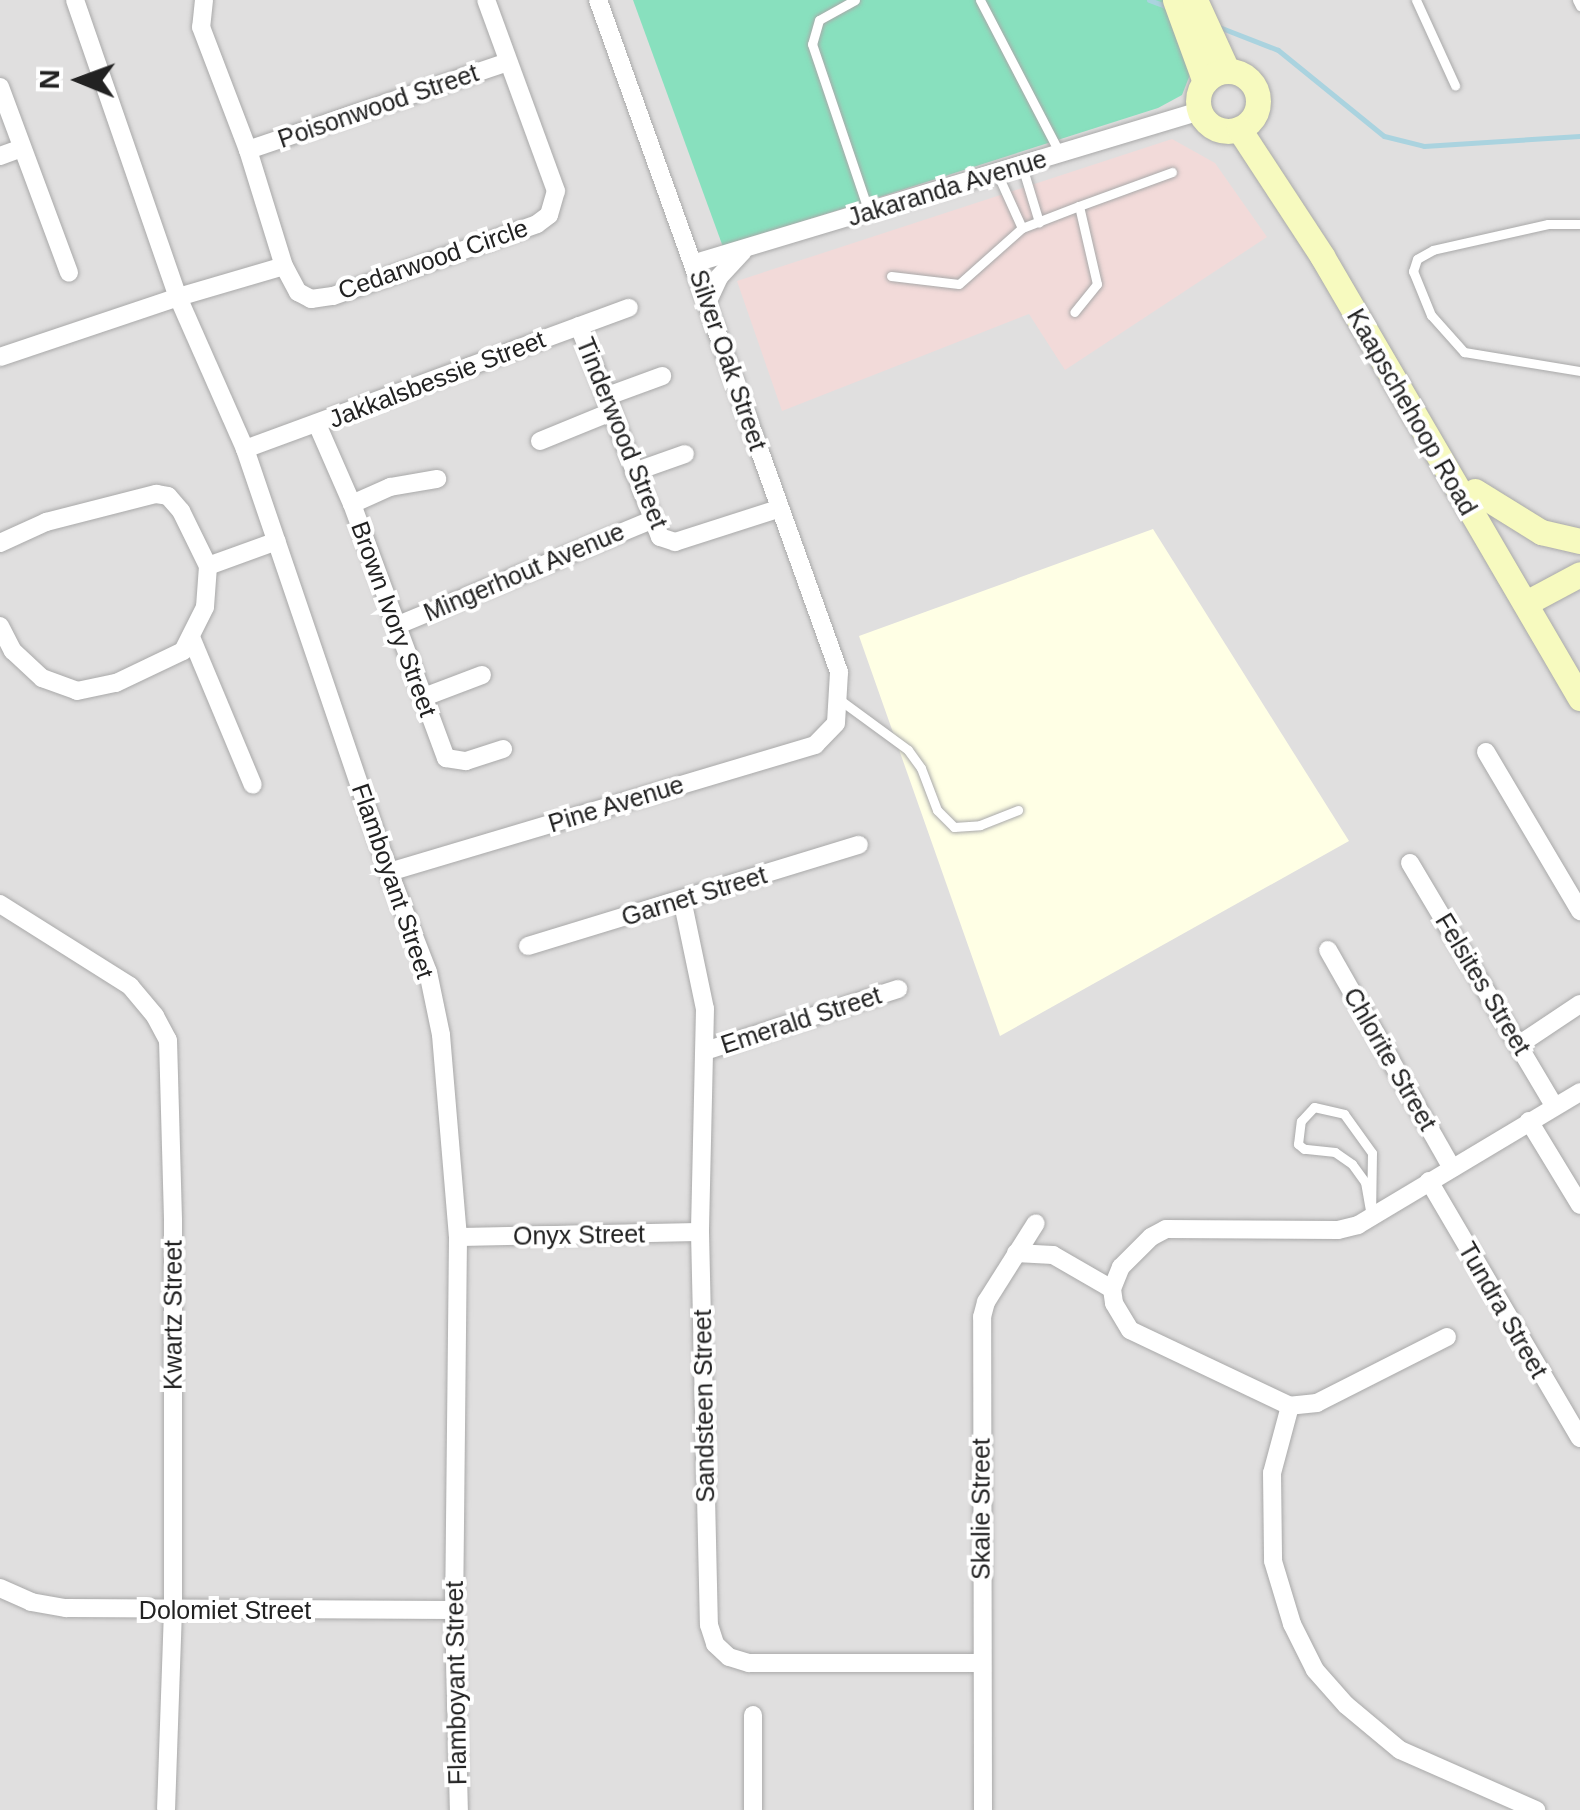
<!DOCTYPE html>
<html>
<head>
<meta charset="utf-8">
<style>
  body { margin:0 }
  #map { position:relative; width:1580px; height:1810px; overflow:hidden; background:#f2efe9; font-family:Arial,sans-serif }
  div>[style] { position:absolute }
  .residential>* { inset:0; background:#e0dfdf }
  .commercial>* { inset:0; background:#f2dad9 }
  .education>* { inset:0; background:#ffffe5 }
  .pitch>* { inset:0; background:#88e0be }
  .stream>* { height:5px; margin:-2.5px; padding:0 2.5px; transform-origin:2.5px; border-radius:2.5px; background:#aad3df }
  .roads { filter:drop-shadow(0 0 2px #a9a9a9) drop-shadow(0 0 2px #a9a9a9) }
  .lane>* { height:9px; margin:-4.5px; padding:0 4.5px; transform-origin:4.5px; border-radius:4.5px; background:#fff }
  .street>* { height:18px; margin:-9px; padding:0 9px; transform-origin:9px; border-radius:9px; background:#fff }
  .secondary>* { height:25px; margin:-12.5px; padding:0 12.5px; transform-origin:12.5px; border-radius:12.5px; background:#f7fabf }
  .secondary>.ring { margin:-12.5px; padding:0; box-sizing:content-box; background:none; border:25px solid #f7fabf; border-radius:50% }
  span { translate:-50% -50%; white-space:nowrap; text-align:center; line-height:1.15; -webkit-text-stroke:8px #fff; paint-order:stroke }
  .street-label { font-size:25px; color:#222 }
  .north { position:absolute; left:30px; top:30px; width:100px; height:100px; -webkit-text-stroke:8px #fff; paint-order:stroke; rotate:271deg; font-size:28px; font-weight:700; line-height:40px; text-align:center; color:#222 }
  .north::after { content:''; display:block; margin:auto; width:35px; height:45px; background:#222; clip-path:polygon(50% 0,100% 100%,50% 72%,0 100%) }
</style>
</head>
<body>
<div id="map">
  <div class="residential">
    <div style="clip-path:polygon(0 0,1580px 0,1580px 1810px,0 1810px)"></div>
  </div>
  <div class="commercial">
    <div style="clip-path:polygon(1172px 139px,1215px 163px,1267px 237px,1065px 370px,1029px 314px,782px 411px,737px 281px)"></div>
  </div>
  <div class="education">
    <div style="clip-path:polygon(1153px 529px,1349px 841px,1000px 1036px,859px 636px)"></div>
  </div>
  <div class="pitch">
    <div style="clip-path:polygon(633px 0,1174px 0,1193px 67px,1182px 95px,1158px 108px,723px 247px)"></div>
  </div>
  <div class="stream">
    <div style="left:1149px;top:0;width:20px;rotate:20deg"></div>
    <div style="left:1219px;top:27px;width:63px;rotate:21.3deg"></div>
    <div style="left:1278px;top:50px;width:136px;rotate:39.1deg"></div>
    <div style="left:1384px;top:136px;width:41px;rotate:14deg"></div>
    <div style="left:1424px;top:146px;width:156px;rotate:-3.7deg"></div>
  </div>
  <div class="roads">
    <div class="lane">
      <div style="left:855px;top:0;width:41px;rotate:150.9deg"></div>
      <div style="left:819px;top:20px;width:25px;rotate:106deg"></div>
      <div style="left:812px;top:44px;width:174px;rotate:71.3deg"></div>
      <div style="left:980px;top:0;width:174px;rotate:62.5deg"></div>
      <div style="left:1416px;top:0;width:94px;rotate:65.4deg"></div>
      <div style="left:1577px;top:0;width:7px;rotate:63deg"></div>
      <div style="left:1022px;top:166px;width:59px;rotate:73.1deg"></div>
      <div style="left:997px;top:173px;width:60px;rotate:65.6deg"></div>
      <div style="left:1079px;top:206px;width:99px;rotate:-20.1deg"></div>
      <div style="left:1580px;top:224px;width:32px;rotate:180deg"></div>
      <div style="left:1548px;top:224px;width:118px;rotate:167.3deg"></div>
      <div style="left:1433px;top:250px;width:18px;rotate:151deg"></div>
      <div style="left:1417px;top:259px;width:13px;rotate:108deg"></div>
      <div style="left:1413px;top:271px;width:48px;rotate:67.8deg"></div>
      <div style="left:1431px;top:315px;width:50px;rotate:48.3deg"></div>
      <div style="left:1464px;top:352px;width:118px;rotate:9.3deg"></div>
      <div style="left:891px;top:276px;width:68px;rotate:6.7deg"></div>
      <div style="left:959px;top:284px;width:84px;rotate:-41.6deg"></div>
      <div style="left:1022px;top:228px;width:61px;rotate:-21.1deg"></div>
      <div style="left:1079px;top:206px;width:80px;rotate:77deg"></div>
      <div style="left:1097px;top:284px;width:36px;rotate:129deg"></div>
      <div style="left:840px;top:700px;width:84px;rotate:36.3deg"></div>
      <div style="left:908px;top:750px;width:22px;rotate:54deg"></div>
      <div style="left:921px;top:768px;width:45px;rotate:69.1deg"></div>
      <div style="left:937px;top:810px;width:24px;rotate:45deg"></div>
      <div style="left:954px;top:827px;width:26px;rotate:-4deg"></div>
      <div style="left:980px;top:825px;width:41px;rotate:-21.5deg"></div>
      <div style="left:1371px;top:1216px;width:35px;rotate:-100deg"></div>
      <div style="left:1365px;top:1182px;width:22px;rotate:-126deg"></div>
      <div style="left:1352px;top:1164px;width:21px;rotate:-145deg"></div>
      <div style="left:1335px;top:1152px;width:31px;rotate:-174deg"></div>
      <div style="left:1304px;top:1149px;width:8px;rotate:-140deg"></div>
      <div style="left:1298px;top:1144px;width:23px;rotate:-83deg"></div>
      <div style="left:1301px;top:1121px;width:19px;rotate:-47deg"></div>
      <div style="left:1314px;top:1107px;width:31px;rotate:13deg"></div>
      <div style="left:1344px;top:1114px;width:48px;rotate:54.3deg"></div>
      <div style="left:1372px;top:1153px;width:64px;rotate:90.9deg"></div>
    </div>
    <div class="street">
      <div style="left:75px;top:0;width:314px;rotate:70.9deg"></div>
      <div style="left:178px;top:297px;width:166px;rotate:66.2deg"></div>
      <div style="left:245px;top:449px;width:447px;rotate:71.2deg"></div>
      <div style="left:389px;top:872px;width:107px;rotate:68.7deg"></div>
      <div style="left:428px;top:972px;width:64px;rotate:78.3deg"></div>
      <div style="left:441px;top:1035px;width:203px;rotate:85.2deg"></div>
      <div style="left:458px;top:1237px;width:373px;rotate:90.6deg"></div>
      <div style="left:454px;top:1610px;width:200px;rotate:88.6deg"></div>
      <div style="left:204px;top:0;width:27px;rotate:96deg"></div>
      <div style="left:201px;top:27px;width:132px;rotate:69.1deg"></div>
      <div style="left:248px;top:150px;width:121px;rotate:72.8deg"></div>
      <div style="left:284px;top:266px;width:30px;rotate:62deg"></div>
      <div style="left:298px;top:292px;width:15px;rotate:28deg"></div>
      <div style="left:311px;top:299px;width:22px;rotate:-8deg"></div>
      <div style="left:333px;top:296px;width:216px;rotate:-19.4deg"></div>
      <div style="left:537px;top:224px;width:15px;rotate:-37deg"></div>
      <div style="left:549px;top:215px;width:25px;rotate:-74deg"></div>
      <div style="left:556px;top:191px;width:203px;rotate:-110.1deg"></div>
      <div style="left:0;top:87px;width:198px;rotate:69.6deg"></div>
      <div style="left:248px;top:150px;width:274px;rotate:-18.7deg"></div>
      <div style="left:0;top:156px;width:23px;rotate:-20deg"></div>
      <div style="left:695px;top:263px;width:527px;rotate:-16.75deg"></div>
      <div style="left:708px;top:301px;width:26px;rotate:-65deg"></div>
      <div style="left:719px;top:277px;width:35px;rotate:-47deg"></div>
      <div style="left:579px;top:326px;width:226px;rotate:69deg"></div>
      <div style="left:660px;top:537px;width:16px;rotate:18deg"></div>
      <div style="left:675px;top:542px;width:108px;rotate:-17.8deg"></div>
      <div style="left:0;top:357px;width:188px;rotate:-18.6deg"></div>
      <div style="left:178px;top:297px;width:110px;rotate:-16.3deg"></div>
      <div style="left:605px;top:397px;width:61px;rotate:-20.2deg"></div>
      <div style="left:317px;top:424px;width:87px;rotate:66.4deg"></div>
      <div style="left:352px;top:504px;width:271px;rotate:69.7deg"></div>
      <div style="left:446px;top:758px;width:20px;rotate:9deg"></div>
      <div style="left:466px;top:761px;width:39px;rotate:-18deg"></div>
      <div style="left:540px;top:441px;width:77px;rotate:-22.2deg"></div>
      <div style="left:245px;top:449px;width:409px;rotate:-20.2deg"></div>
      <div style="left:634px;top:472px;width:54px;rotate:-19.4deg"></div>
      <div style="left:352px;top:504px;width:42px;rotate:-24.1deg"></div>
      <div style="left:390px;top:487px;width:48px;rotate:-9.7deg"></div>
      <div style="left:0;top:543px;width:51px;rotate:-24.5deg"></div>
      <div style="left:46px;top:522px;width:114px;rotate:-14.3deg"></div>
      <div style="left:156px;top:494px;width:12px;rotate:9deg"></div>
      <div style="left:168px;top:496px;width:20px;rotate:49deg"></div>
      <div style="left:181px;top:511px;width:61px;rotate:63.9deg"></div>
      <div style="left:208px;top:566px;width:73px;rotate:-19.9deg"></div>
      <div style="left:398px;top:625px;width:274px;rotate:-22.5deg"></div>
      <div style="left:0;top:626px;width:28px;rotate:63deg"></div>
      <div style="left:13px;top:651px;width:40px;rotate:43deg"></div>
      <div style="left:42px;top:678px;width:37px;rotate:20deg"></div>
      <div style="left:77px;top:691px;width:40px;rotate:-12deg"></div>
      <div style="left:116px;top:683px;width:74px;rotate:-25.5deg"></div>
      <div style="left:183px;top:651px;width:49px;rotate:-63.4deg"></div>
      <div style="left:205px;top:607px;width:41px;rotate:-85.8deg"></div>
      <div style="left:191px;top:637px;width:160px;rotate:67.3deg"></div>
      <div style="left:424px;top:697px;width:62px;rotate:-20.8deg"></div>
      <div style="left:1486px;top:752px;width:185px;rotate:59.4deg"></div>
      <div style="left:1410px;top:863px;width:282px;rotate:59.3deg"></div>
      <div style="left:389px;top:872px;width:445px;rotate:-16.6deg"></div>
      <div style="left:815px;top:745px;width:30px;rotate:-46deg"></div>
      <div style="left:836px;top:723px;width:51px;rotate:-86.6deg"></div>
      <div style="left:839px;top:672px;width:714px;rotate:-109.73deg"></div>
      <div style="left:682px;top:899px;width:112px;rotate:78.2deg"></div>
      <div style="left:705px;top:1009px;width:223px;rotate:91.3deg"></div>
      <div style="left:700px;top:1232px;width:393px;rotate:88.7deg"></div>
      <div style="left:709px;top:1625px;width:20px;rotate:72deg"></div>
      <div style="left:715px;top:1644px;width:19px;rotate:43deg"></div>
      <div style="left:729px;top:1657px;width:21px;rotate:17deg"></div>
      <div style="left:749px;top:1663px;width:231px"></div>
      <div style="left:0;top:904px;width:154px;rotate:32.2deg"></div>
      <div style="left:130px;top:986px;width:39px;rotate:50deg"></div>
      <div style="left:155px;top:1016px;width:27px;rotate:62deg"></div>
      <div style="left:168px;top:1040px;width:181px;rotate:88.4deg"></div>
      <div style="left:173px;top:1221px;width:389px;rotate:90deg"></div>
      <div style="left:173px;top:1610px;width:199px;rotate:92deg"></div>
      <div style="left:528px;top:946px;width:346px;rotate:-17deg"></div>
      <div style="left:1328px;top:950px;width:251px;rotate:60.4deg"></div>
      <div style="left:1520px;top:1044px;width:72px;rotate:-33.7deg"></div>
      <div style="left:705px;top:1051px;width:203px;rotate:-17.8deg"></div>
      <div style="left:1529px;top:1121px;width:98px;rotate:58.7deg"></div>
      <div style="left:1429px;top:1181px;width:298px;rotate:59.6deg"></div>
      <div style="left:458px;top:1237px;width:242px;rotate:-1.2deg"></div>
      <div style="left:1016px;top:1253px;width:37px;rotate:3deg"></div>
      <div style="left:1053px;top:1255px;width:68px;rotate:30deg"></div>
      <div style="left:1447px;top:1337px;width:146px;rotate:153.1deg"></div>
      <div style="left:1317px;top:1403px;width:27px;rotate:174deg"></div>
      <div style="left:1290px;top:1406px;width:177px;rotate:-154.6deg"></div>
      <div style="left:1130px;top:1330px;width:31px;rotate:-121deg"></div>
      <div style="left:1114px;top:1303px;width:14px;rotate:-98deg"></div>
      <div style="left:1112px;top:1289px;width:24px;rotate:-68deg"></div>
      <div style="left:1121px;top:1267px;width:42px;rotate:-45deg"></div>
      <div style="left:1151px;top:1237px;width:17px;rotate:-28deg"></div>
      <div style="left:1166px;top:1229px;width:172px;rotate:0.3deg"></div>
      <div style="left:1338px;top:1230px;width:21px;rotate:-14deg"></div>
      <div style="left:1358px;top:1225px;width:259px;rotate:-30.9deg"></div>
      <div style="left:1290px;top:1406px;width:69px;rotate:105deg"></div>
      <div style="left:1272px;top:1473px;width:88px;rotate:89.3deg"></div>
      <div style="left:1273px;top:1561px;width:66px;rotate:73.2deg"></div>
      <div style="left:1292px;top:1624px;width:51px;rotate:63.4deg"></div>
      <div style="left:1315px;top:1670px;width:47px;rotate:48.5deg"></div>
      <div style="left:1346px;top:1705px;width:70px;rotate:39.8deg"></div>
      <div style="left:1400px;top:1750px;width:149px;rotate:23.8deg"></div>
      <div style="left:0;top:1588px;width:34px;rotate:24deg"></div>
      <div style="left:31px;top:1602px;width:36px;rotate:10deg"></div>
      <div style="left:66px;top:1608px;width:388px;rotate:0.3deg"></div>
      <div style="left:753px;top:1715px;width:95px;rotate:90deg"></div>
      <div style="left:983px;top:1810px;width:493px;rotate:-90.1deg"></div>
      <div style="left:982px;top:1317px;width:16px;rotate:-75deg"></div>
      <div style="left:986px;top:1302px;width:93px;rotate:-57.7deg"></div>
    </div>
    <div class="secondary">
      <div style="left:1175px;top:0;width:87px;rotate:69.9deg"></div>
      <div style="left:1195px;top:0;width:77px;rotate:65.4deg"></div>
      <div class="ring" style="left:1198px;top:71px;width:35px;height:35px"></div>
      <div style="left:1239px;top:129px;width:152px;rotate:56.8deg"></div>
      <div style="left:1322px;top:256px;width:512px;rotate:59.73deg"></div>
      <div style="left:1475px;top:491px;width:78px;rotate:31.8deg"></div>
      <div style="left:1541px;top:532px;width:40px;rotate:13deg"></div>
      <div style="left:1526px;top:603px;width:61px;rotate:-28.2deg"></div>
    </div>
  </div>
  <div class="street-label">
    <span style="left:378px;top:106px;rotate:-19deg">Poisonwood Street</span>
    <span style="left:947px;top:188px;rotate:-17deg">Jakaranda Avenue</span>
    <span style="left:433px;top:259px;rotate:-19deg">Cedarwood Circle</span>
    <span style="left:728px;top:360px;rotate:71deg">Silver Oak Street</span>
    <span style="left:437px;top:379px;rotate:-21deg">Jakkalsbessie Street</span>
    <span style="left:1412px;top:412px;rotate:60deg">Kaapschehoop Road</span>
    <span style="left:622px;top:433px;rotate:68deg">Tinderwood Street</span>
    <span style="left:524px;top:572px;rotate:-23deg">Mingerhout Avenue</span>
    <span style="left:394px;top:619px;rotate:70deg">Brown Ivory Street</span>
    <span style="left:616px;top:804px;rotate:-17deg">Pine Avenue</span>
    <span style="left:393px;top:881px;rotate:71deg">Flamboyant Street</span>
    <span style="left:694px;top:896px;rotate:-17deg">Garnet Street</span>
    <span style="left:1483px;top:984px;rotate:59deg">Felsites Street</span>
    <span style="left:801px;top:1020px;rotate:-18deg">Emerald Street</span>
    <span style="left:1390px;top:1059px;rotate:60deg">Chlorite Street</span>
    <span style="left:579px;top:1235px;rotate:-1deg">Onyx Street</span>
    <span style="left:1503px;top:1310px;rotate:60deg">Tundra Street</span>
    <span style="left:173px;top:1315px;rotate:-90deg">Kwartz Street</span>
    <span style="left:704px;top:1406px;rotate:-91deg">Sandsteen Street</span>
    <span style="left:981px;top:1509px;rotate:-90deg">Skalie Street</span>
    <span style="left:225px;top:1610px">Dolomiet Street</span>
    <span style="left:456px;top:1683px;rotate:-91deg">Flamboyant Street</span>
  </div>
  <div class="north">N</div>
</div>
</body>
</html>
